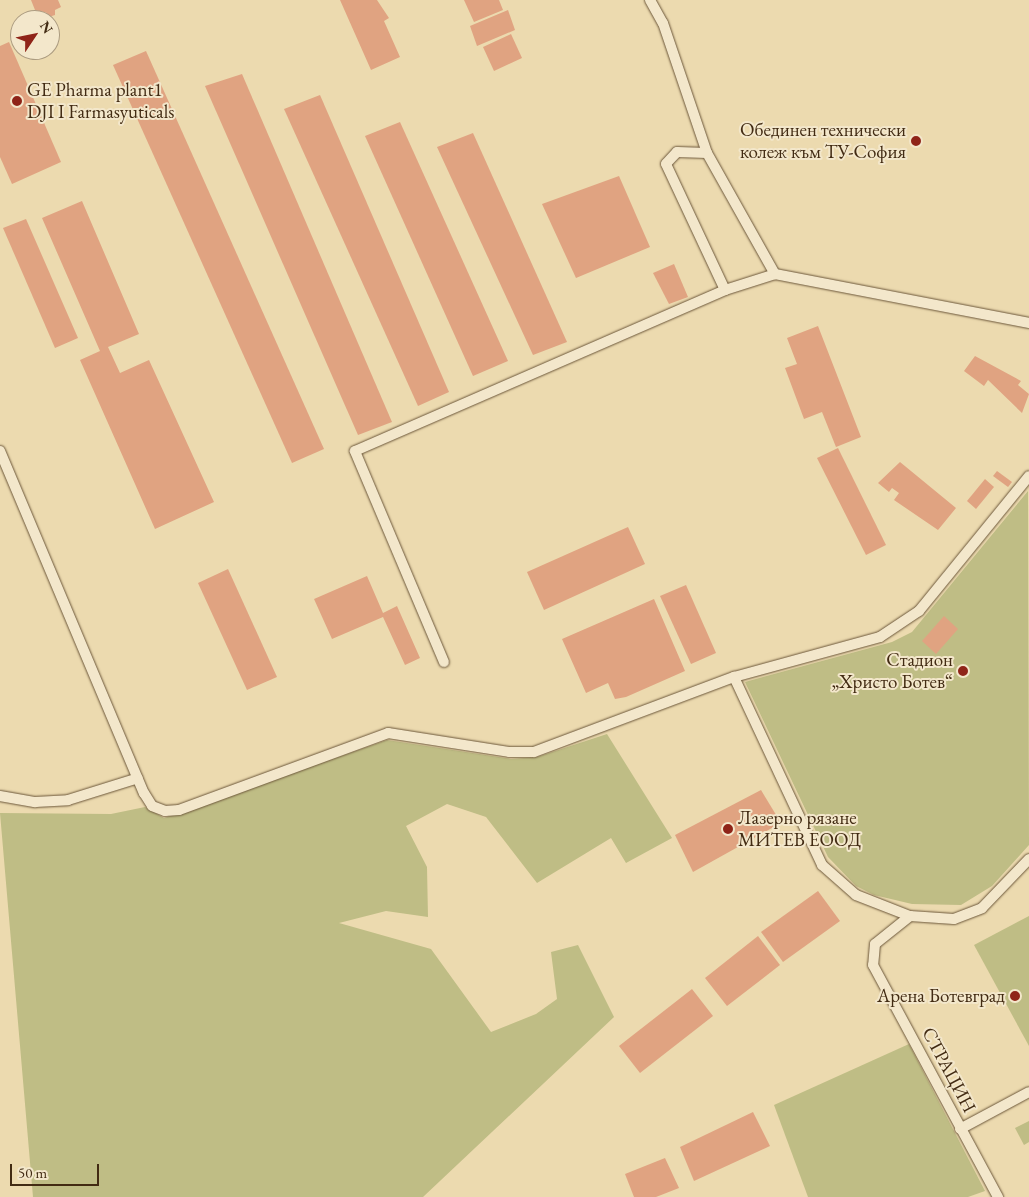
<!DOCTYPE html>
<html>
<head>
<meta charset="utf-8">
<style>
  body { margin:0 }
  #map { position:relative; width:1029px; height:1197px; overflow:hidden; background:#ecdaaf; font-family:"EB Garamond",serif }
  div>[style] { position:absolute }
  .green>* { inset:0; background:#bfbd85 }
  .building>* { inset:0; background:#e0a381 }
  .roads { filter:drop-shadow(0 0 1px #6c573a) drop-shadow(0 0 1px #6c573a) }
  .minor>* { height:10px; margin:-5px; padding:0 5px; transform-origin:5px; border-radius:5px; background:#f3e7cb }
  .dots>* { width:14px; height:14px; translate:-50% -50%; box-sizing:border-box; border:2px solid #f3e7cb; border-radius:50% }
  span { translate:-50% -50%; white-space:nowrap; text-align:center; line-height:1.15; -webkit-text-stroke:4px #f3e7cb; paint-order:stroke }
  .poi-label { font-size:19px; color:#422b13 }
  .left { translate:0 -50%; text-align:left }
  .right { translate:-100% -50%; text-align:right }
  .street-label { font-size:19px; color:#422b13 }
  .north { position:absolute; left:10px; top:10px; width:50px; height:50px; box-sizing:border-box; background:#f3e7cb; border:1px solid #ac9c81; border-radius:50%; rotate:56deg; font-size:14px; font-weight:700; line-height:20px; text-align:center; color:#422b13 }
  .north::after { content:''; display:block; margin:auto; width:18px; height:22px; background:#8f2418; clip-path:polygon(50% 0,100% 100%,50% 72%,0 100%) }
  .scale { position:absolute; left:10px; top:1164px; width:89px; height:22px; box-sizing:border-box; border:2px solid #422b13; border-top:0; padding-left:6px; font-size:15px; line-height:18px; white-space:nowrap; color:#422b13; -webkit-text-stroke:4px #f3e7cb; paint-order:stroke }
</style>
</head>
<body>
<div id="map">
  <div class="green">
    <div style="clip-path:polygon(1028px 491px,1029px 845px,992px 886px,961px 905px,912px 904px,874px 895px,856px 886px,828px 857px,745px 682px,892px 642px,912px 632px)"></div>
    <div style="clip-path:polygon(607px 734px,672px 838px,626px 863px,611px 838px,537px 883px,486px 817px,447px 804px,406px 826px,427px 867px,428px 917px,386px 911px,339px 923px,431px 949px,491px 1032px,536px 1014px,557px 999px,551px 952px,578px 945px,614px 1017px,423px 1197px,33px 1197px,0 813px,111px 814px,145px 807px,164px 818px,387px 740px,511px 759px,537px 757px)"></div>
    <div style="clip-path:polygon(1029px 916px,1029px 1046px,974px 945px)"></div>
    <div style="clip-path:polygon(909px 1044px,985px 1191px,968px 1197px,808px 1197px,774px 1105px)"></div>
    <div style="clip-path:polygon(1029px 1121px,1029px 1142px,1024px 1145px,1015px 1128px)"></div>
  </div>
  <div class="building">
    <div style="clip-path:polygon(31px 0,58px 0,61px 7px,55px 10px,55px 15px,39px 20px)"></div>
    <div style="clip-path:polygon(340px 0,377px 0,389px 18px,384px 21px,400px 57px,371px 70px)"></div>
    <div style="clip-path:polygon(464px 0,499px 0,503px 10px,474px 22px)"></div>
    <div style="clip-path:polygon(508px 10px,515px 30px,477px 46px,470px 26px)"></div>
    <div style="clip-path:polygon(511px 34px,522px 58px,494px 71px,483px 47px)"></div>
    <div style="clip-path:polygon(9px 42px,61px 162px,12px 184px,0 157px,0 46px)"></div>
    <div style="clip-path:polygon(146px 51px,324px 449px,292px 463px,113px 65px)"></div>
    <div style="clip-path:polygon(242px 74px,392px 422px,358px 435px,205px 86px)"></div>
    <div style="clip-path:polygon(320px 95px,449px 392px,418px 406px,284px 109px)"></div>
    <div style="clip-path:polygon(400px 122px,508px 361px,473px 376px,365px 136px)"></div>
    <div style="clip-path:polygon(473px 133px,567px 342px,533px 355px,437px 147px)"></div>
    <div style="clip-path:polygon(619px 176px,650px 247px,576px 278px,542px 204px)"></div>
    <div style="clip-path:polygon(82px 201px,139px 334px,108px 347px,120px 373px,149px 360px,214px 502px,155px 529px,80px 360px,100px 351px,42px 218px)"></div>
    <div style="clip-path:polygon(26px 219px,78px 338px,55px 348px,3px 228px)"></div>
    <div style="clip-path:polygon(674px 264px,688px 297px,669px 304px,653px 273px)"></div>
    <div style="clip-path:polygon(818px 326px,861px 437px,836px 447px,822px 412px,804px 419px,785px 368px,797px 364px,787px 338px)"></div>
    <div style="clip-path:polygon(975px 356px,1021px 381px,1018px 385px,1029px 394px,1022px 413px,988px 380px,984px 386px,964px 371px)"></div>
    <div style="clip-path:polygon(838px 448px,886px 545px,866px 555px,817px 458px)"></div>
    <div style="clip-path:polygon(900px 462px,956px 508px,938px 530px,894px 500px,899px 493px,892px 488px,889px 492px,878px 483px)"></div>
    <div style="clip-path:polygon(997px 471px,1012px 482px,1008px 487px,993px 476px)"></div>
    <div style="clip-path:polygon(985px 479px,994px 487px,976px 509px,967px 501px)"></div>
    <div style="clip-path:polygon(628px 527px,645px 564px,544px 610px,527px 572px)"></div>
    <div style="clip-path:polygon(228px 569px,277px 677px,247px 690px,198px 583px)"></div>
    <div style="clip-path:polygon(367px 576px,383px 613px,397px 606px,420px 658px,405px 665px,383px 617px,332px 639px,314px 599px)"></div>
    <div style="clip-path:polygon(686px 585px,716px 653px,691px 664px,660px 596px)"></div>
    <div style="clip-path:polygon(654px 599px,685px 671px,626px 697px,615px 699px,608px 683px,586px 693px,562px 639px)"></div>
    <div style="clip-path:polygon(944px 616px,958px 629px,936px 654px,922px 641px)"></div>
    <div style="clip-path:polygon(761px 790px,781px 823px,693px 872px,675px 835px)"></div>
    <div style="clip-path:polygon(818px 891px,840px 921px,783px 962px,761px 932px)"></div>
    <div style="clip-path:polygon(758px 936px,780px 965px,727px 1006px,705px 978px)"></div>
    <div style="clip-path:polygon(692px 989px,713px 1016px,640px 1073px,619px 1046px)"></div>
    <div style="clip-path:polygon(753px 1112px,770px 1146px,694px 1181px,680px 1147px)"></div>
    <div style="clip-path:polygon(665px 1158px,679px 1188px,656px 1197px,634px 1197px,625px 1174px)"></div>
  </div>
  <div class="roads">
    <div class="minor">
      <div style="left:650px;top:0;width:26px;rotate:61deg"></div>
      <div style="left:663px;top:23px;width:137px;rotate:71.3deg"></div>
      <div style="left:707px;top:153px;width:139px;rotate:60.7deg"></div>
      <div style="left:707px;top:153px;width:30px;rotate:-178deg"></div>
      <div style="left:677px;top:152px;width:16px;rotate:133deg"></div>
      <div style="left:666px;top:164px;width:139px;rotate:64.9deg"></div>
      <div style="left:0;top:451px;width:371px;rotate:67.2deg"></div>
      <div style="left:144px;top:793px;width:15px;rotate:58deg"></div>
      <div style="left:152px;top:806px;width:14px;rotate:21deg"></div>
      <div style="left:165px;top:811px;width:14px;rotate:-4deg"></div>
      <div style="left:179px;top:810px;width:223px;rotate:-20.2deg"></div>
      <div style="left:388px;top:733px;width:122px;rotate:8.9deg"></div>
      <div style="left:509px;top:752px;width:25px"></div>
      <div style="left:534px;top:752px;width:214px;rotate:-20.6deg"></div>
      <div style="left:734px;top:677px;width:151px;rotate:-15.3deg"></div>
      <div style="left:880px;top:637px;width:47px;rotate:-33.7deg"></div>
      <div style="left:919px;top:611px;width:174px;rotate:-50.8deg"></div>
      <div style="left:444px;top:662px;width:229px;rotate:-112.9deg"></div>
      <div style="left:355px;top:451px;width:404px;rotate:-23.5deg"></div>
      <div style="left:725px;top:290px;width:52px;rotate:-17.7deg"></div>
      <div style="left:775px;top:274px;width:259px;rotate:10.9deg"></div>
      <div style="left:734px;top:677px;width:208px;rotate:64.9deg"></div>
      <div style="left:822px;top:865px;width:45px;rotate:41.4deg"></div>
      <div style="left:856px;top:895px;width:58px;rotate:21.3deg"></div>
      <div style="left:910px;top:916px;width:44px;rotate:3.9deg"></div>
      <div style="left:954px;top:919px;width:30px;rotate:-21deg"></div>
      <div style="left:982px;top:908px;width:68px;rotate:-46.2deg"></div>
      <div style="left:0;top:796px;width:36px;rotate:10deg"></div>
      <div style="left:35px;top:802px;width:33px;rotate:-3deg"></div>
      <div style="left:68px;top:800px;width:73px;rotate:-17.4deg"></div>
      <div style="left:910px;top:916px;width:45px;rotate:141.3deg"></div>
      <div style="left:875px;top:944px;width:21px;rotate:95deg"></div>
      <div style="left:873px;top:965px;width:264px;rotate:61.7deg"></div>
      <div style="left:960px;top:1129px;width:78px;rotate:-28.2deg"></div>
    </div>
  </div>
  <div class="dots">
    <div style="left:17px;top:101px;background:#8f2418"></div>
    <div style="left:916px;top:141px;background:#8f2418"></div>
    <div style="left:963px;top:671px;background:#8f2418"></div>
    <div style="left:728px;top:829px;background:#8f2418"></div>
    <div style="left:1015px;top:996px;background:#8f2418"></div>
  </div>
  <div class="poi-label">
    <span class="left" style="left:27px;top:101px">GE Pharma plant1<br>DJI I Farmasyuticals</span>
    <span class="right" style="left:906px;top:141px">Обединен технически<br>колеж към ТУ-София</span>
    <span class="right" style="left:953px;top:671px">Стадион<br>„Христо Ботев“</span>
    <span class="left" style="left:738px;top:829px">Лазерно рязане<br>МИТЕВ ЕООД</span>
    <span class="right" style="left:1005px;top:996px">Арена Ботевград</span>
  </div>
  <div class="street-label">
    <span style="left:949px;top:1070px;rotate:62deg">СТРАЦИН</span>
  </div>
  <div class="north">N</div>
  <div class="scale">50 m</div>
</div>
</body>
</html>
